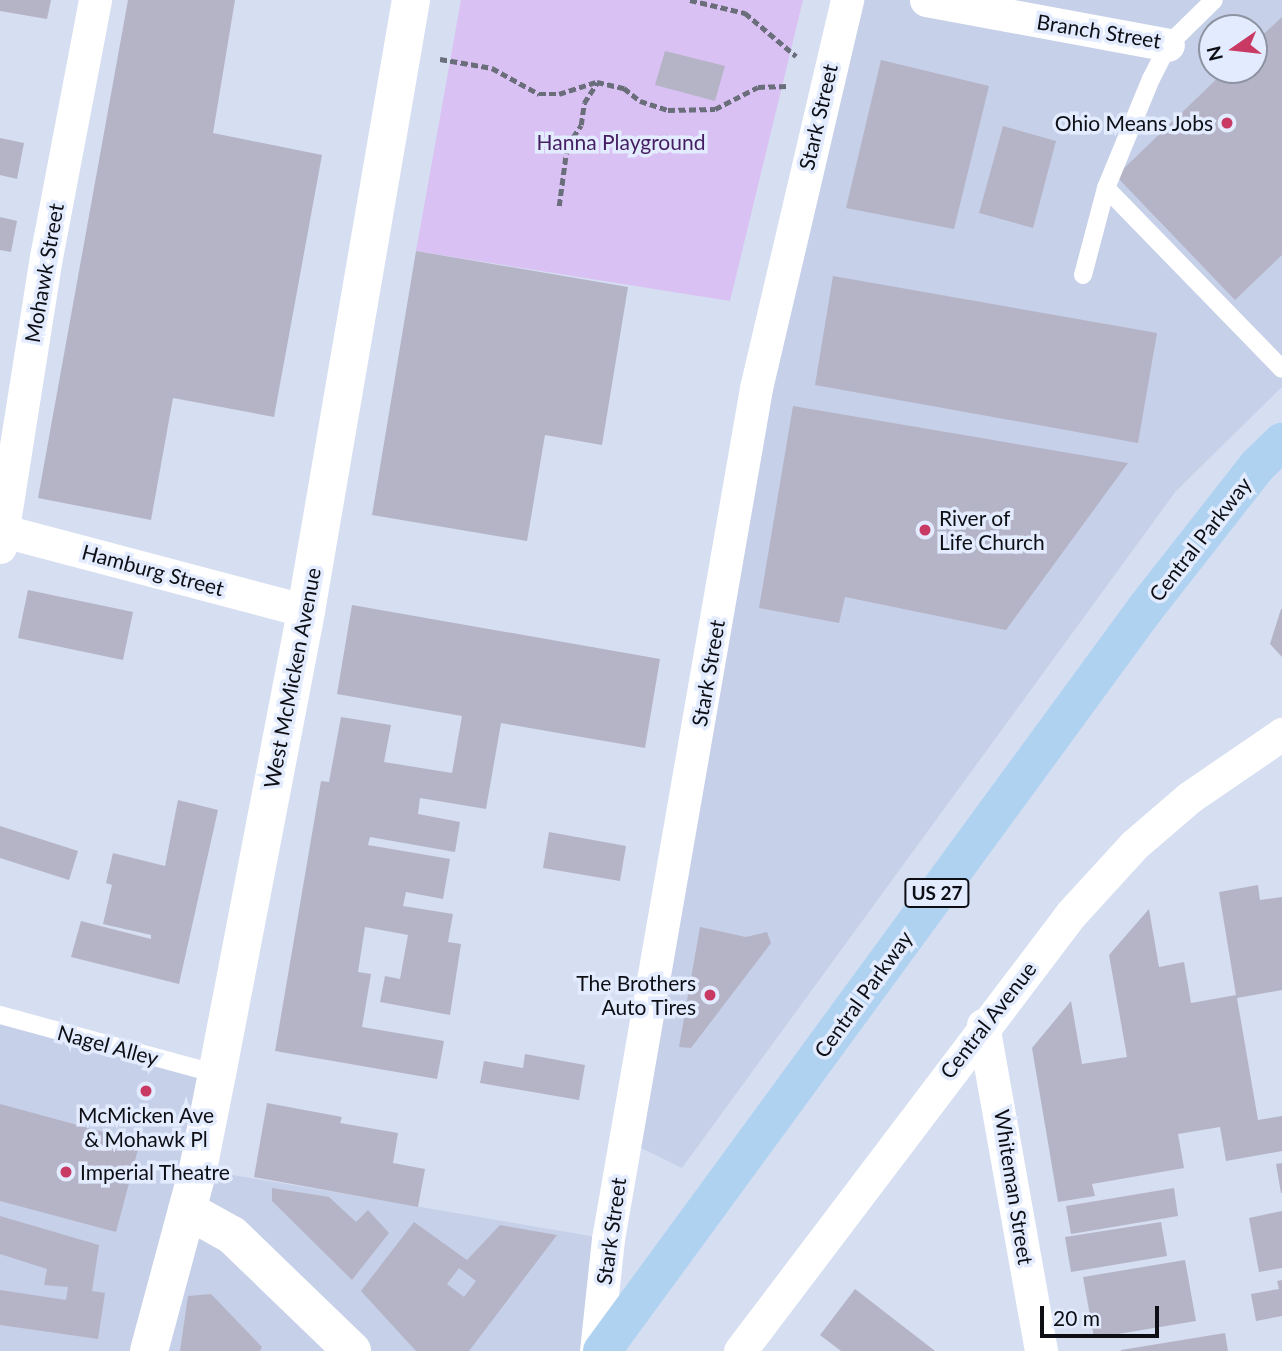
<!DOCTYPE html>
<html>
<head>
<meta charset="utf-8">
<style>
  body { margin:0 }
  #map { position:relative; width:1282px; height:1351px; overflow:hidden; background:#d6def1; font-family:Lato,sans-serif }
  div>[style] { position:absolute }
  .built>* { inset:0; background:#c6d0e9 }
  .green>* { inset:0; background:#dac1f4 }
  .building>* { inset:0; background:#b5b4c7 }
  .path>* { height:4.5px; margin-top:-2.25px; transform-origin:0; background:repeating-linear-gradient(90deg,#696e7a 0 7px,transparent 0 10.5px) }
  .service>* { height:18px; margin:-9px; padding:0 9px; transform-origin:9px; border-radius:9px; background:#fff }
  .minor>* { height:33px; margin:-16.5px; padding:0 16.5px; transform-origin:16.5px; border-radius:16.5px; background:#fff }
  .tertiary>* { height:38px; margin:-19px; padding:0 19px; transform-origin:19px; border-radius:19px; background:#fff }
  .primary>* { height:38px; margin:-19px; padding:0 19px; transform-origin:19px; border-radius:19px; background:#b0d2f1 }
  .dots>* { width:19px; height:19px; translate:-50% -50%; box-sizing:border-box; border:4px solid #e3ebfe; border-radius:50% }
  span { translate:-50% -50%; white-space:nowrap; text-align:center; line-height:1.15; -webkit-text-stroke:7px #e3ebfe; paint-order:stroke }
  .shield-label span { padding:2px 5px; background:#e3ebfe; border:2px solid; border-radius:5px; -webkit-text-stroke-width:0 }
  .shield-label { font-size:19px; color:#0d0f15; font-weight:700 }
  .street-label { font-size:21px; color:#0d0f15 }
  .poi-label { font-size:21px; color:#0d0f15 }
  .right { translate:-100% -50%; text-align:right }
  .left { translate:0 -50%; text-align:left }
  .park-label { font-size:21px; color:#451d62 }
  .north { position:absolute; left:1198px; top:14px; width:70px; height:70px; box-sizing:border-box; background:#e3ebfe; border:2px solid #8d93a1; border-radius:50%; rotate:256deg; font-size:19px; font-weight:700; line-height:28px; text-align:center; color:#0d0f15 }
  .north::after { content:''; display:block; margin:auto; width:24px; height:32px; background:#c83963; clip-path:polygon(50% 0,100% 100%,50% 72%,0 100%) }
  .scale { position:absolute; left:1040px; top:1306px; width:119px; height:32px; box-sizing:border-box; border:4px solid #0d0f15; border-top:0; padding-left:9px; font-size:21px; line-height:24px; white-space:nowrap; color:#0d0f15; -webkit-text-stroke:5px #e3ebfe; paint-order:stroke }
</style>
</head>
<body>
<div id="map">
  <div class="built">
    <div style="clip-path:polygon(evenodd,865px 0,1282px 0,1282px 387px,1176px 491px,682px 1168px,635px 1145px,772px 366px,865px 0,1212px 28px,1254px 28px,1254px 70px,1212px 70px,1212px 28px)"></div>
    <div style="clip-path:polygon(0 1015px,217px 1074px,198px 1169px,608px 1239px,596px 1351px,0 1351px)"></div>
  </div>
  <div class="green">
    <div style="clip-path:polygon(461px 0,803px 0,730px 301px,416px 251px)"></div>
  </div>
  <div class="building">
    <div style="clip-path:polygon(0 0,51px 0,47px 19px,0 11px)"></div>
    <div style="clip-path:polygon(128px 0,235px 0,213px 133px,322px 155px,274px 417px,173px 398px,151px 520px,38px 498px)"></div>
    <div style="clip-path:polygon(1282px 17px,1282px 255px,1235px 300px,1116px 176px,1226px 70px,1254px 70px,1254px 43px)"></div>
    <div style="clip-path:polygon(665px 51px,725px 66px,715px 101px,655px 85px)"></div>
    <div style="clip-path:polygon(881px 60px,989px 86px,954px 229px,846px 208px)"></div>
    <div style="clip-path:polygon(1003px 126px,1056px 141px,1033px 228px,979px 213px)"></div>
    <div style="clip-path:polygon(0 138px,24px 143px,17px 179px,0 175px)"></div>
    <div style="clip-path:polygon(0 217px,17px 221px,11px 252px,0 250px)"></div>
    <div style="clip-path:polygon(416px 251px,628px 287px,602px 445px,545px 435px,527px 541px,372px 515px)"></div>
    <div style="clip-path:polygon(833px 276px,1157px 333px,1138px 443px,815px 385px)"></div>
    <div style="clip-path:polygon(793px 406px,1128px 463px,1006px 630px,845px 597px,839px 623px,759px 608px)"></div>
    <div style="clip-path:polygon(28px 590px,133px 612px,123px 660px,18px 638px)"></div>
    <div style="clip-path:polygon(352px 605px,660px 659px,645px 748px,501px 723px,486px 809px,420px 798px,418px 814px,460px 822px,455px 852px,370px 837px,368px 845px,450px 859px,443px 899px,406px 892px,403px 906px,453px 914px,448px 942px,461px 944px,450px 1015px,380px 1002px,385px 976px,400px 979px,408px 935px,365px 927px,358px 972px,371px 974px,362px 1027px,444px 1041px,437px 1079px,275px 1051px,321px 781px,329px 782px,341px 717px,391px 725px,384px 762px,452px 773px,462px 716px,337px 694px)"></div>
    <div style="clip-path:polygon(1281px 609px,1282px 609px,1282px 657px,1270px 644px)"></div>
    <div style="clip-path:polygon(178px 800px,218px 810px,179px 984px,71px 957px,81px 921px,151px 939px,151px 935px,103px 924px,112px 885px,106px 883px,113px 853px,165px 866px)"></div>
    <div style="clip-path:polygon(0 826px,78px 851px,69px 880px,0 858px)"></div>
    <div style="clip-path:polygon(549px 832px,626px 846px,620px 881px,543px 868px)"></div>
    <div style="clip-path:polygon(1258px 885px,1260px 900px,1282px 897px,1282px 990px,1237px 998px,1258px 1120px,1282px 1116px,1282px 1151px,1226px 1161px,1220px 1127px,1178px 1134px,1184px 1168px,1092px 1184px,1095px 1196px,1058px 1202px,1032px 1048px,1071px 1001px,1082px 1064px,1127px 1057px,1109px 955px,1149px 909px,1159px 967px,1184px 962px,1191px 1003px,1236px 995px,1219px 892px)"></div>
    <div style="clip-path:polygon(700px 927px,746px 937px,767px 932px,771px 943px,691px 1048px,679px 1047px)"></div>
    <div style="clip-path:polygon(525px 1054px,585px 1065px,579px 1100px,480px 1083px,484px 1061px,523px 1068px)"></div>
    <div style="clip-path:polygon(267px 1103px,342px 1117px,340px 1123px,398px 1133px,393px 1163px,425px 1169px,418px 1207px,254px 1177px)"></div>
    <div style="clip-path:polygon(0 1104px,140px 1142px,116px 1232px,0 1201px)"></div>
    <div style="clip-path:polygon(1282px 1163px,1282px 1193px,1281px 1193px,1276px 1164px)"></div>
    <div style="clip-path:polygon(272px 1188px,329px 1197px,356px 1222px,368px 1210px,389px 1233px,352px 1280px,272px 1201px)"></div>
    <div style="clip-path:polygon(1174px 1188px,1178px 1216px,1071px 1234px,1066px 1206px)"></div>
    <div style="clip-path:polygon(1282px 1211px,1282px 1268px,1259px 1272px,1249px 1218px)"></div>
    <div style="clip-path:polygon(0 1216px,99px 1245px,92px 1291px,105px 1293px,98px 1339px,0 1325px,0 1290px,66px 1300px,68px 1287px,44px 1285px,47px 1269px,0 1254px)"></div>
    <div style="clip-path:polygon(evenodd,414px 1222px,467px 1260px,500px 1225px,557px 1235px,469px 1351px,416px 1351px,361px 1291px,414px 1222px,459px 1268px,476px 1281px,464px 1297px,447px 1284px,459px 1268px)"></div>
    <div style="clip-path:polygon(1161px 1222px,1167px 1256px,1071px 1272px,1065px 1237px)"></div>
    <div style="clip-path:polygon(1185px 1260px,1196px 1321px,1094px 1338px,1083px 1277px)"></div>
    <div style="clip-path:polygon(1282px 1280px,1282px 1316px,1256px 1321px,1251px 1294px,1279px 1289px,1277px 1281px)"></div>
    <div style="clip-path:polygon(855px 1289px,935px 1351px,841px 1351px,820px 1335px)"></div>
    <div style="clip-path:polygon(211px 1294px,262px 1347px,260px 1351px,180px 1351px,188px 1296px)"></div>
    <div style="clip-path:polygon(1225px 1333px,1228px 1351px,1121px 1351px,1121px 1350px)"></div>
  </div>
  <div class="path">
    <div style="left:690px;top:0;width:57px;rotate:13.3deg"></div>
    <div style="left:745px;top:13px;width:67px;rotate:40.1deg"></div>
    <div style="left:440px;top:59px;width:53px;rotate:9.8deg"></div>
    <div style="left:492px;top:68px;width:54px;rotate:29deg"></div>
    <div style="left:539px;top:94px;width:20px"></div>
    <div style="left:559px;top:94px;width:40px;rotate:-18deg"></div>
    <div style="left:597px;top:82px;width:28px;rotate:13deg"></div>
    <div style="left:624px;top:88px;width:21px;rotate:39deg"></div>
    <div style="left:640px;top:101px;width:29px;rotate:18deg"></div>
    <div style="left:668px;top:110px;width:47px;rotate:-1.2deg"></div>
    <div style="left:715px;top:109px;width:48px;rotate:-27.1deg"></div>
    <div style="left:758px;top:87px;width:31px;rotate:-2deg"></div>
    <div style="left:559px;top:206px;width:61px;rotate:-82.4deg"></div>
    <div style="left:567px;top:146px;width:25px;rotate:-56deg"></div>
    <div style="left:581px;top:125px;width:22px;rotate:-82deg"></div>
    <div style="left:584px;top:103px;width:24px;rotate:-57deg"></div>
  </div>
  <div class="service">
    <div style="left:1106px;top:188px;width:252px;rotate:45.8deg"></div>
    <div style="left:1083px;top:275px;width:90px;rotate:-75.2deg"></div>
    <div style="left:1106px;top:188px;width:118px;rotate:-67.6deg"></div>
    <div style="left:1151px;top:79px;width:38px;rotate:-63deg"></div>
    <div style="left:1168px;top:45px;width:64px;rotate:-44.4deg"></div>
    <div style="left:0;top:1015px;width:225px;rotate:15.2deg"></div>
  </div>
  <div class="minor">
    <div style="left:926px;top:0;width:246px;rotate:10.5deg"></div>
    <div style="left:0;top:530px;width:317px;rotate:14.8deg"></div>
    <div style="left:0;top:547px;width:294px;rotate:-81deg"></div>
    <div style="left:46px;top:257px;width:262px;rotate:-79.2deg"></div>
    <div style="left:983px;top:1025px;width:331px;rotate:79.9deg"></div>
    <div style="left:596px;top:1351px;width:113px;rotate:-83.9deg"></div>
    <div style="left:608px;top:1239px;width:864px;rotate:-80.13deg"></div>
    <div style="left:756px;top:388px;width:399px;rotate:-76.8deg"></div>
    <div style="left:740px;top:1351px;width:548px;rotate:-52.86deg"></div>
    <div style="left:1071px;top:914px;width:93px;rotate:-47.6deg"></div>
    <div style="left:1134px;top:845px;width:74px;rotate:-40.6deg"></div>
    <div style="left:1190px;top:797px;width:112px;rotate:-34.4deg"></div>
  </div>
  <div class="tertiary">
    <div style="left:187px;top:1210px;width:51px;rotate:29.1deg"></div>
    <div style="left:232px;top:1235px;width:167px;rotate:44deg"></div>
    <div style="left:149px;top:1351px;width:188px;rotate:-74.9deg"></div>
    <div style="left:198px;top:1169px;width:97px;rotate:-78.7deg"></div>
    <div style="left:217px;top:1074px;width:471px;rotate:-79.1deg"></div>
    <div style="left:306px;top:611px;width:620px;rotate:-80.25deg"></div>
  </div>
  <div class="primary">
    <div style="left:602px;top:1351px;width:919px;rotate:-53.8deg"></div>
    <div style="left:1145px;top:609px;width:182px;rotate:-51.9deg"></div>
    <div style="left:1257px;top:466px;width:35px;rotate:-44deg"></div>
  </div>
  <div class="dots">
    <div style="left:1227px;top:123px;background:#c83963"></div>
    <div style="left:925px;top:530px;background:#c83963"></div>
    <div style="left:710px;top:995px;background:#c83963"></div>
    <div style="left:146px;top:1091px;background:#c83963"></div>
    <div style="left:66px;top:1172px;background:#c83963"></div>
  </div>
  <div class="shield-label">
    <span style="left:937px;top:893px">US 27</span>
  </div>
  <div class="street-label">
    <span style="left:1099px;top:31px;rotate:9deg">Branch Street</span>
    <span style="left:818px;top:117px;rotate:-77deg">Stark Street</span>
    <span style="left:44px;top:273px;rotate:-80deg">Mohawk Street</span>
    <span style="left:1200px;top:539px;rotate:-52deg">Central Parkway</span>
    <span style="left:153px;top:570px;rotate:15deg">Hamburg Street</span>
    <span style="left:708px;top:673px;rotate:-80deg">Stark Street</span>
    <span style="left:292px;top:678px;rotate:-79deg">West McMicken Avenue</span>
    <span style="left:863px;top:994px;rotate:-54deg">Central Parkway</span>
    <span style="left:988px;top:1020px;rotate:-52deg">Central Avenue</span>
    <span style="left:108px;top:1045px;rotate:15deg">Nagel Alley</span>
    <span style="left:1014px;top:1187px;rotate:81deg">Whiteman Street</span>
    <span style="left:611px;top:1231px;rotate:-82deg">Stark Street</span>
  </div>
  <div class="poi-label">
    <span class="right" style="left:1213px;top:123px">Ohio Means Jobs</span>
    <span class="left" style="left:939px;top:530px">River of<br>Life Church</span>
    <span class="right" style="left:696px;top:995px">The Brothers<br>Auto Tires</span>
    <span style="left:146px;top:1127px">McMicken Ave<br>&amp; Mohawk Pl</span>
    <span class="left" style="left:80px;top:1172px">Imperial Theatre</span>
  </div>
  <div class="park-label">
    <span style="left:621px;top:142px">Hanna Playground</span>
  </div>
  <div class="north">N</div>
  <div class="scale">20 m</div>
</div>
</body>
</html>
